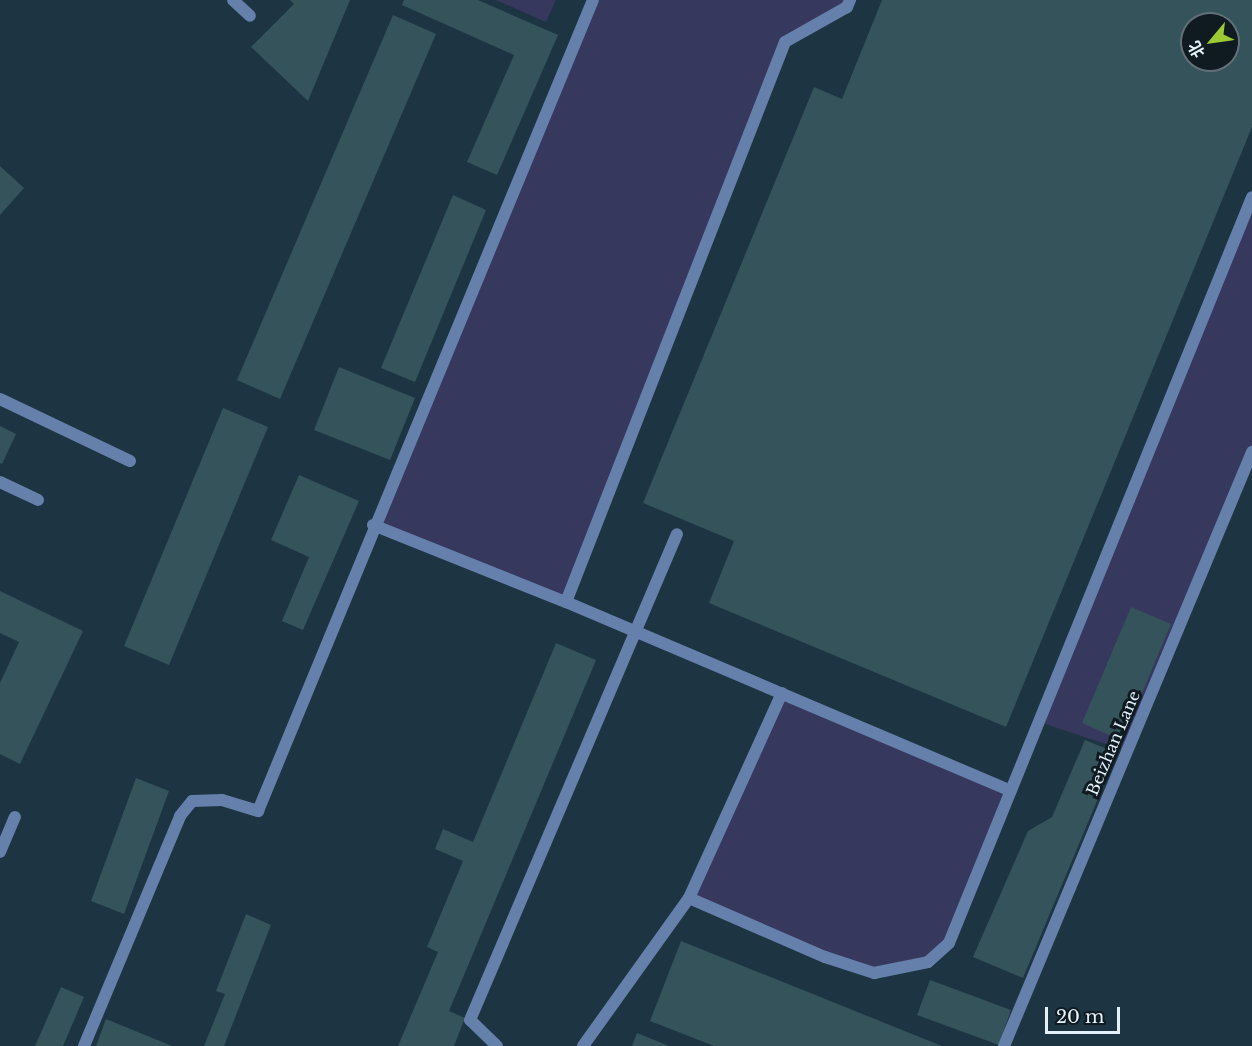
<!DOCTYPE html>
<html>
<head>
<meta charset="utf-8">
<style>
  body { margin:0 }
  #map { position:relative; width:1252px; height:1046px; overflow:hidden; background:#1d3443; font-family:"Libre Baskerville","Noto Sans SC",serif }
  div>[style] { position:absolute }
  .green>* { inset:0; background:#37385d }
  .building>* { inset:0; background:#34535b }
  .service>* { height:12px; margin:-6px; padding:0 6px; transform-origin:6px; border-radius:6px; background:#6580ab }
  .minor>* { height:12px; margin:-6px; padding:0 6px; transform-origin:6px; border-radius:6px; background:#6580ab }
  span { translate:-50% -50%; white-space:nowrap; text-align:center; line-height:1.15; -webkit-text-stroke:6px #101a21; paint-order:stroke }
  .street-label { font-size:16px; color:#e3f1fb }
  .north { position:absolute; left:1180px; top:12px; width:60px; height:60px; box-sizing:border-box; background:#101a21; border:2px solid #647078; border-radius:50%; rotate:241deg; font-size:16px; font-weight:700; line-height:24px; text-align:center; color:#e3f1fb }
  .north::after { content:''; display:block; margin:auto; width:21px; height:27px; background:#9cca32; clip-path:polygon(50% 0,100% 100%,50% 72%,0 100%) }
  .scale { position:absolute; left:1045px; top:1007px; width:75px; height:27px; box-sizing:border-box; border:3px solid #e3f1fb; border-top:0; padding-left:8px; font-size:18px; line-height:21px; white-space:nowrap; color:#e3f1fb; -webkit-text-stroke:4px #101a21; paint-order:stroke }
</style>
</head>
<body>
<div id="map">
  <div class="green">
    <div style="clip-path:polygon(496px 0,556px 0,546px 22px)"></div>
    <div style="clip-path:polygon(593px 0,850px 0,785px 42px,566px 602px,373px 525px)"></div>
    <div style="clip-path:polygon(1252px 197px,1252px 452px,1127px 751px,1039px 722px)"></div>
    <div style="clip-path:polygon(782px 693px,1011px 791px,951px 939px,928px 962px,874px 973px,689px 898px)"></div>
  </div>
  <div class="building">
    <div style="clip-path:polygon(290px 0,350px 0,308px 101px,251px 47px,294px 4px)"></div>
    <div style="clip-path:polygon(404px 0,478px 0,558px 35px,497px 175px,467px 162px,514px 55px,402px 5px)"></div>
    <div style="clip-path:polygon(evenodd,882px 0,1252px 0,1252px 127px,1006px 727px,709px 603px,734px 541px,643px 503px,814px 87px,842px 99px,882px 0,1192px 24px,1228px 24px,1228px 60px,1192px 60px,1192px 24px)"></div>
    <div style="clip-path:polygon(393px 15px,436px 34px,280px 399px,237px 380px)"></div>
    <div style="clip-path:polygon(0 166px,24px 188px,0 215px)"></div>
    <div style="clip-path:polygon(453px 195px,486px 210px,415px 382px,381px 368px)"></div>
    <div style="clip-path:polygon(339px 367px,415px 398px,390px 460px,314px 430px)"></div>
    <div style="clip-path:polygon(223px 408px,268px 427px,169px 665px,124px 646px)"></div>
    <div style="clip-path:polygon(0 426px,16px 434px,2px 464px,0 463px)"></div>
    <div style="clip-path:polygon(299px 475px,359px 501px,303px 630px,282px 621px,309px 557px,271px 540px)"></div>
    <div style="clip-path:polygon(0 591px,83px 631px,20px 764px,0 754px,0 683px,19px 642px,0 633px)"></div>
    <div style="clip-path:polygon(1131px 607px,1171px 624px,1122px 741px,1082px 723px)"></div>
    <div style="clip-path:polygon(556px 643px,596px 660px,449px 1011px,465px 1018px,454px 1046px,398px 1046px,438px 952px,427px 947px,463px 861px,435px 849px,443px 829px,473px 842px)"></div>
    <div style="clip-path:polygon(1085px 740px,1117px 753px,1023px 978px,973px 957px,1028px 831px,1052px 817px)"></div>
    <div style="clip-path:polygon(136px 778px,169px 791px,124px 914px,91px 901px)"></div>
    <div style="clip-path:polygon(246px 914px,271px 925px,224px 1046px,204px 1046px,225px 994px,216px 991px)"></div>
    <div style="clip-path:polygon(681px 941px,942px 1046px,714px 1046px,650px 1021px)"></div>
    <div style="clip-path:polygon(930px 980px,1011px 1010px,999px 1045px,917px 1015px)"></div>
    <div style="clip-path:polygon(61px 987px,84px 997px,63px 1046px,35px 1046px)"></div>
    <div style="clip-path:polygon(106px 1019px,172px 1046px,96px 1046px)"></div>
    <div style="clip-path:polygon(637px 1033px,669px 1046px,632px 1046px)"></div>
  </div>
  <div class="service">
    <div style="left:233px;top:0;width:23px;rotate:43deg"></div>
    <div style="left:850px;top:0;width:8px;rotate:113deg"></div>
    <div style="left:847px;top:7px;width:71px;rotate:150.6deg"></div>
    <div style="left:785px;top:42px;width:601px;rotate:111.36deg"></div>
    <div style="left:566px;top:602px;width:483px;rotate:23deg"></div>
    <div style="left:0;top:399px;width:144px;rotate:25.5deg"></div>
    <div style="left:0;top:482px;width:42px;rotate:25.3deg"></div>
    <div style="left:373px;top:525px;width:208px;rotate:21.8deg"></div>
    <div style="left:689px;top:898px;width:225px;rotate:-65.6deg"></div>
    <div style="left:84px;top:1046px;width:249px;rotate:-67.3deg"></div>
    <div style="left:180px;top:816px;width:19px;rotate:-51deg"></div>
    <div style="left:192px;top:801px;width:30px;rotate:-2deg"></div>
    <div style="left:222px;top:800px;width:38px;rotate:17deg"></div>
    <div style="left:258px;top:811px;width:877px;rotate:-67.56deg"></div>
    <div style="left:497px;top:1046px;width:37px;rotate:-136deg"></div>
    <div style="left:470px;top:1020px;width:528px;rotate:-66.93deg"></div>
    <div style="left:583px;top:1046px;width:182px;rotate:-54.4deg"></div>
    <div style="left:689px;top:898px;width:148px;rotate:23.5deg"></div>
    <div style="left:825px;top:957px;width:52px;rotate:18.1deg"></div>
    <div style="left:874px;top:973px;width:55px;rotate:-11.5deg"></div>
    <div style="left:928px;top:962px;width:28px;rotate:-42deg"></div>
    <div style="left:949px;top:943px;width:805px;rotate:-67.89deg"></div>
  </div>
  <div class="minor">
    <div style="left:0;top:852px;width:38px;rotate:-67deg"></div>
    <div style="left:1004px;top:1046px;width:644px;rotate:-67.34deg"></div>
  </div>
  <div class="street-label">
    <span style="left:1113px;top:743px;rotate:-67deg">Beizhan Lane</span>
  </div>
  <div class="north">北</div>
  <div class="scale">20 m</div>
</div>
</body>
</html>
